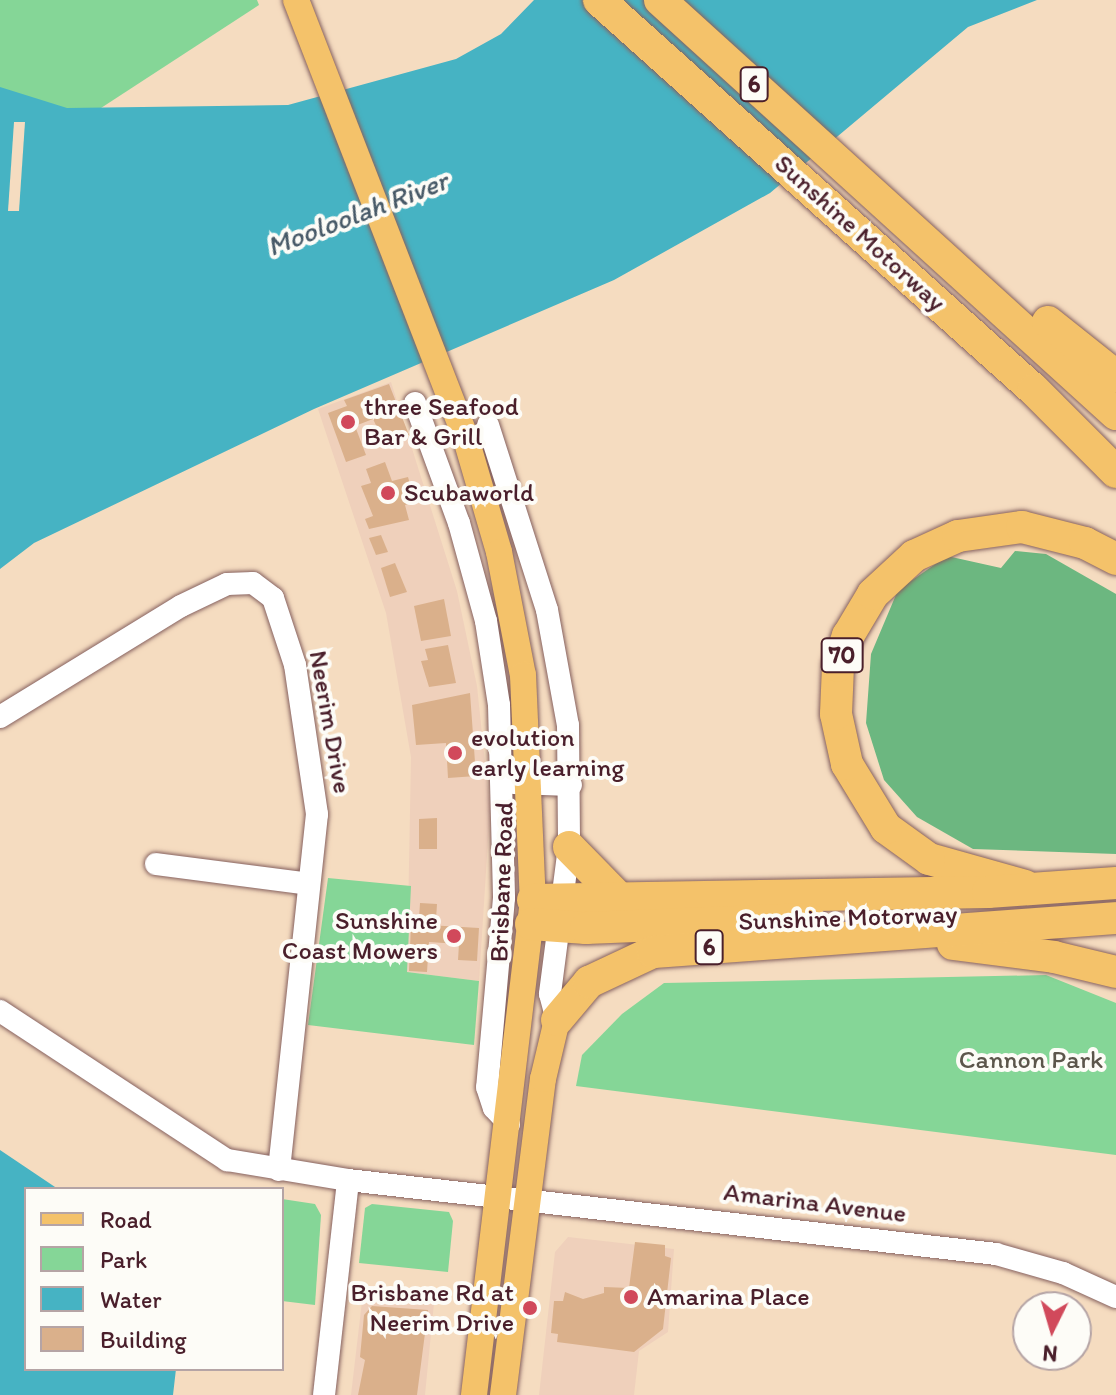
<!DOCTYPE html>
<html>
<head>
<meta charset="utf-8">
<style>
  body { margin:0 }
  #map { position:relative; width:1116px; height:1395px; overflow:hidden; background:#f5dcc0; font-family:Itim,sans-serif }
  div>[style] { position:absolute }
  .built>* { inset:0; background:#efd0bb }
  .green>* { inset:0; background:#85d697 }
  .forest>* { inset:0; background:#6cb780 }
  .water>* { inset:0; background:#46b3c3 }
  .pier>* { inset:0; background:#f5dcc0 }
  .building>* { inset:0; background:#dab08b }
  .roads { filter:drop-shadow(0 0 2px #86615f) drop-shadow(0 0 2px #86615f) }
  .minor>* { height:22px; margin:-11px; padding:0 11px; transform-origin:11px; border-radius:11px; background:#fff }
  .major>* { height:26px; margin:-13px; padding:0 13px; transform-origin:13px; border-radius:13px; background:#f4c26a }
  .highway>* { height:32px; margin:-16px; padding:0 16px; transform-origin:16px; border-radius:16px; background:#f4c26a }
  .dots>* { width:22px; height:22px; translate:-50% -50%; box-sizing:border-box; border:4px solid #fdfcf7; border-radius:50% }
  span { translate:-50% -50%; white-space:nowrap; text-align:center; line-height:1.15; -webkit-text-stroke:8px #fdfcf7; paint-order:stroke }
  .shield-label span { padding:2px 6px; background:#fdfcf7; border:2px solid; border-radius:6px; -webkit-text-stroke-width:0 }
  .shield-label { font-size:24px; color:#4a1f2b; font-weight:700 }
  .street-label { font-size:26px; color:#4a1f2b }
  .poi-label { font-size:26px; color:#4a1f2b }
  .left { translate:0 -50%; text-align:left }
  .right { translate:-100% -50%; text-align:right }
  .park-label { font-size:26px; color:#5c564b }
  .water-label { font-size:28px; color:#485a68; font-style:italic }
  .legend { position:absolute; left:24px; top:1187px; width:260px; height:184px; box-sizing:border-box; background:#fdfcf7; border:2px solid #b5a4a5; margin:0; padding:10px 14px; list-style:none; font-size:24px; color:#4a1f2b }
  .legend li { display:flex; align-items:center; gap:16px; height:40px }
  .legend b { width:40px; border:2px solid #b5a4a5 }
  .north { position:absolute; left:1012px; top:1291px; width:80px; height:80px; box-sizing:border-box; background:#fdfcf7; border:2px solid #b5a4a5; border-radius:50%; rotate:185deg; font-size:22px; font-weight:700; line-height:32px; text-align:center; color:#4a1f2b }
  .north::after { content:''; display:block; margin:auto; width:28px; height:36px; background:#d1495b; clip-path:polygon(50% 0,100% 100%,50% 72%,0 100%) }
</style>
</head>
<body>
<div id="map">
  <div class="built">
    <div style="clip-path:polygon(391px 382px,457px 591px,477px 686px,490px 810px,479px 981px,407px 972px,411px 757px,386px 613px,318px 409px)"></div>
    <div style="clip-path:polygon(568px 1237px,674px 1249px,668px 1332px,639px 1351px,634px 1395px,539px 1395px,555px 1252px)"></div>
    <div style="clip-path:polygon(363px 1293px,434px 1303px,425px 1395px,351px 1395px)"></div>
  </div>
  <div class="green">
    <div style="clip-path:polygon(0 0,257px 0,259px 5px,58px 136px,0 132px)"></div>
    <div style="clip-path:polygon(328px 878px,411px 886px,407px 972px,479px 981px,474px 1045px,308px 1025px)"></div>
    <div style="clip-path:polygon(1046px 975px,1116px 1003px,1116px 1155px,576px 1086px,582px 1055px,622px 1014px,664px 983px)"></div>
    <div style="clip-path:polygon(282px 1199px,315px 1204px,321px 1215px,315px 1305px,282px 1301px)"></div>
    <div style="clip-path:polygon(372px 1204px,449px 1212px,453px 1221px,448px 1272px,359px 1263px,365px 1208px)"></div>
  </div>
  <div class="forest">
    <div style="clip-path:polygon(1015px 551px,1046px 554px,1116px 594px,1116px 854px,973px 849px,917px 817px,884px 780px,866px 723px,871px 654px,898px 590px,947px 556px,1001px 568px)"></div>
  </div>
  <div class="water">
    <div style="clip-path:polygon(534px 0,1037px 0,968px 27px,770px 193px,614px 280px,314px 409px,34px 543px,0 569px,0 87px,67px 108px,288px 105px,456px 59px,501px 34px)"></div>
    <div style="clip-path:polygon(0 1150px,58px 1189px,26px 1189px,26px 1369px,176px 1369px,173px 1395px,0 1395px)"></div>
  </div>
  <div class="pier">
    <div style="clip-path:polygon(14px 122px,25px 122px,19px 211px,8px 211px)"></div>
  </div>
  <div class="building">
    <div style="clip-path:polygon(389px 384px,409px 435px,385px 444px,373px 419px,355px 426px,366px 455px,346px 462px,328px 413px,347px 406px,344px 400px)"></div>
    <div style="clip-path:polygon(385px 462px,392px 481px,408px 477px,415px 502px,405px 505px,409px 520px,369px 529px,365px 519px,373px 516px,361px 486px,371px 483px,366px 469px)"></div>
    <div style="clip-path:polygon(381px 535px,388px 552px,376px 555px,369px 538px)"></div>
    <div style="clip-path:polygon(395px 563px,407px 592px,390px 597px,381px 568px)"></div>
    <div style="clip-path:polygon(444px 599px,451px 636px,421px 641px,414px 606px)"></div>
    <div style="clip-path:polygon(448px 645px,456px 683px,429px 687px,421px 661px,428px 660px,425px 649px)"></div>
    <div style="clip-path:polygon(470px 693px,476px 776px,448px 778px,446px 743px,416px 745px,412px 705px)"></div>
    <div style="clip-path:polygon(437px 818px,437px 849px,419px 849px,419px 819px)"></div>
    <div style="clip-path:polygon(420px 903px,437px 904px,436px 919px,419px 918px)"></div>
    <div style="clip-path:polygon(411px 924px,479px 928px,477px 961px,458px 960px,459px 944px,429px 942px,427px 972px,409px 971px)"></div>
    <div style="clip-path:polygon(635px 1242px,665px 1245px,665px 1256px,671px 1258px,663px 1329px,634px 1352px,557px 1342px,558px 1334px,551px 1333px,554px 1301px,563px 1301px,565px 1292px,583px 1299px,604px 1293px,604px 1287px,629px 1288px)"></div>
    <div style="clip-path:polygon(372px 1306px,428px 1310px,417px 1395px,358px 1395px,365px 1360px,360px 1357px,364px 1315px)"></div>
  </div>
  <div class="roads">
    <div class="minor">
      <div style="left:415px;top:403px;width:128px;rotate:69.9deg"></div>
      <div style="left:459px;top:523px;width:102px;rotate:74.6deg"></div>
      <div style="left:486px;top:621px;width:85px;rotate:81.2deg"></div>
      <div style="left:499px;top:705px;width:193px;rotate:88.5deg"></div>
      <div style="left:504px;top:898px;width:190px;rotate:95.1deg"></div>
      <div style="left:487px;top:1087px;width:22px;rotate:72deg"></div>
      <div style="left:494px;top:1108px;width:22px;rotate:47deg"></div>
      <div style="left:488px;top:425px;width:194px;rotate:72.3deg"></div>
      <div style="left:547px;top:610px;width:117px;rotate:79.7deg"></div>
      <div style="left:568px;top:725px;width:122px;rotate:89.5deg"></div>
      <div style="left:569px;top:847px;width:148px;rotate:97.4deg"></div>
      <div style="left:550px;top:994px;width:27px;rotate:75deg"></div>
      <div style="left:0;top:717px;width:212px;rotate:-31.5deg"></div>
      <div style="left:181px;top:606px;width:51px;rotate:-25.6deg"></div>
      <div style="left:227px;top:584px;width:26px;rotate:-2deg"></div>
      <div style="left:253px;top:583px;width:25px;rotate:37deg"></div>
      <div style="left:273px;top:598px;width:71px;rotate:71.8deg"></div>
      <div style="left:295px;top:665px;width:151px;rotate:81.6deg"></div>
      <div style="left:317px;top:814px;width:358px;rotate:96.1deg"></div>
      <div style="left:514px;top:783px;width:57px;rotate:2deg"></div>
      <div style="left:156px;top:864px;width:154px;rotate:7.4deg"></div>
      <div style="left:0;top:1011px;width:272px;rotate:33.3deg"></div>
      <div style="left:227px;top:1160px;width:123px;rotate:9.4deg"></div>
      <div style="left:348px;top:1180px;width:652px;rotate:6.51deg"></div>
      <div style="left:996px;top:1254px;width:70px;rotate:15.8deg"></div>
      <div style="left:1063px;top:1273px;width:58px;rotate:24.4deg"></div>
      <div style="left:324px;top:1395px;width:216px;rotate:-83.6deg"></div>
    </div>
    <div class="major">
      <div style="left:296px;top:0;width:471px;rotate:68.8deg"></div>
      <div style="left:466px;top:439px;width:118px;rotate:73.7deg"></div>
      <div style="left:499px;top:552px;width:125px;rotate:79deg"></div>
      <div style="left:523px;top:675px;width:225px;rotate:87.5deg"></div>
      <div style="left:533px;top:900px;width:499px;rotate:96.8deg"></div>
      <div style="left:503px;top:1395px;width:319px;rotate:-82.8deg"></div>
      <div style="left:543px;top:1079px;width:61px;rotate:-76.7deg"></div>
    </div>
    <div class="highway">
      <div style="left:599px;top:0;width:584px;rotate:41.88deg"></div>
      <div style="left:1034px;top:390px;width:116px;rotate:45deg"></div>
      <div style="left:660px;top:0;width:616px;rotate:42.24deg"></div>
      <div style="left:1048px;top:322px;width:87px;rotate:38.5deg"></div>
      <div style="left:569px;top:847px;width:73px;rotate:45.6deg"></div>
      <div style="left:1025px;top:886px;width:100px;rotate:-164.3deg"></div>
      <div style="left:929px;top:859px;width:53px;rotate:-144.2deg"></div>
      <div style="left:886px;top:828px;width:75px;rotate:-121.4deg"></div>
      <div style="left:847px;top:764px;width:51px;rotate:-102.4deg"></div>
      <div style="left:836px;top:714px;width:48px;rotate:-87.6deg"></div>
      <div style="left:838px;top:666px;width:32px;rotate:-72deg"></div>
      <div style="left:848px;top:636px;width:49px;rotate:-59.2deg"></div>
      <div style="left:873px;top:594px;width:56px;rotate:-42.8deg"></div>
      <div style="left:914px;top:556px;width:48px;rotate:-24.4deg"></div>
      <div style="left:958px;top:536px;width:65px;rotate:-8deg"></div>
      <div style="left:1022px;top:527px;width:65px;rotate:14.3deg"></div>
      <div style="left:1085px;top:543px;width:35px;rotate:27deg"></div>
      <div style="left:533px;top:900px;width:455px;rotate:-1deg"></div>
      <div style="left:988px;top:892px;width:128px;rotate:-4deg"></div>
      <div style="left:531px;top:924px;width:55px;rotate:4.2deg"></div>
      <div style="left:586px;top:928px;width:223px;rotate:-2.3deg"></div>
      <div style="left:953px;top:944px;width:102px;rotate:7.3deg"></div>
      <div style="left:1054px;top:957px;width:64px;rotate:13.6deg"></div>
      <div style="left:557px;top:1020px;width:50px;rotate:-49.9deg"></div>
      <div style="left:589px;top:982px;width:71px;rotate:-25.1deg"></div>
      <div style="left:653px;top:952px;width:464px;rotate:-4.2deg"></div>
    </div>
  </div>
  <div class="dots">
    <div style="left:348px;top:422px;background:#d1495b"></div>
    <div style="left:388px;top:493px;background:#d1495b"></div>
    <div style="left:455px;top:753px;background:#d1495b"></div>
    <div style="left:454px;top:936px;background:#d1495b"></div>
    <div style="left:631px;top:1297px;background:#d1495b"></div>
    <div style="left:530px;top:1308px;background:#d1495b"></div>
  </div>
  <div class="shield-label">
    <span style="left:754px;top:84px">6</span>
    <span style="left:842px;top:655px">70</span>
    <span style="left:709px;top:947px">6</span>
  </div>
  <div class="street-label">
    <span style="left:860px;top:233px;rotate:42deg">Sunshine Motorway</span>
    <span style="left:330px;top:722px;rotate:80deg">Neerim Drive</span>
    <span style="left:502px;top:882px;rotate:-88deg">Brisbane Road</span>
    <span style="left:848px;top:918px;rotate:-2deg">Sunshine Motorway</span>
    <span style="left:815px;top:1203px;rotate:7deg">Amarina Avenue</span>
  </div>
  <div class="poi-label">
    <span class="left" style="left:364px;top:422px">three Seafood<br>Bar &amp; Grill</span>
    <span class="left" style="left:404px;top:493px">Scubaworld</span>
    <span class="left" style="left:471px;top:753px">evolution<br>early learning</span>
    <span class="right" style="left:438px;top:936px">Sunshine<br>Coast Mowers</span>
    <span class="right" style="left:514px;top:1308px">Brisbane Rd at<br>Neerim Drive</span>
    <span class="left" style="left:647px;top:1297px">Amarina Place</span>
  </div>
  <div class="park-label">
    <span style="left:1031px;top:1060px">Cannon Park</span>
  </div>
  <div class="water-label">
    <span style="left:357px;top:213px;rotate:-21deg">Mooloolah River</span>
  </div>
  <ul class="legend">
  <li><b style="height:10px;background:#f4c26a"></b>Road</li>
  <li><b style="height:22px;background:#85d697"></b>Park</li>
  <li><b style="height:22px;background:#46b3c3"></b>Water</li>
  <li><b style="height:22px;background:#dab08b"></b>Building</li>
  </ul>
  <div class="north">N</div>
</div>
</body>
</html>
